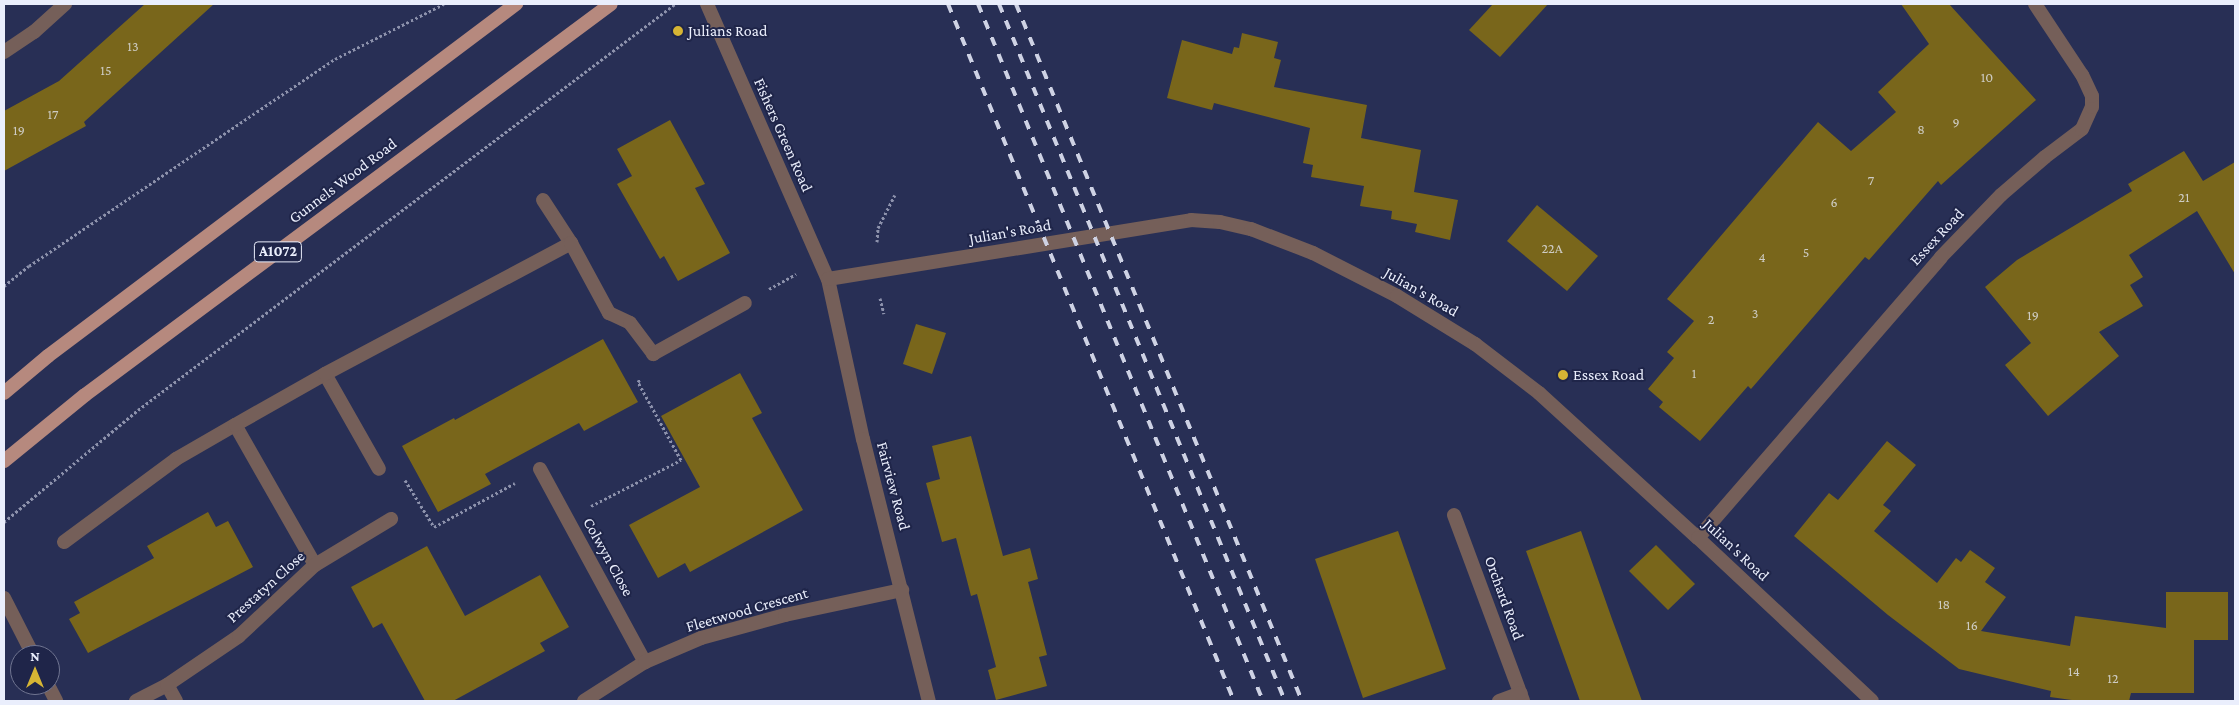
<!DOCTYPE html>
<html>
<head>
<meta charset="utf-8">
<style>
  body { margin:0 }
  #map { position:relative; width:2239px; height:705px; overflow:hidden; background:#282f55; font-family:"Crimson Pro",serif }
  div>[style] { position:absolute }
  .building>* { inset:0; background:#79661b }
  .path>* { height:3px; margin-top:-1.5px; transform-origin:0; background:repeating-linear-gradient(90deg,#8d92ac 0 2.5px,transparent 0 5px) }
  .service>* { height:14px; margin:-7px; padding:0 7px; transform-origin:7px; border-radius:7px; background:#755f59 }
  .minor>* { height:14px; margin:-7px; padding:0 7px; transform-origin:7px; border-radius:7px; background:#755f59 }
  .tertiary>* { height:14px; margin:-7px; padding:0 7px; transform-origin:7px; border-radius:7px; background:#755f59 }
  .primary>* { height:14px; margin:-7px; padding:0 7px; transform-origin:7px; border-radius:7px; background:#b6897e }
  .rail>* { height:4px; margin-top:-2px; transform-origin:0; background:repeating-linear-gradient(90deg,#ced2e4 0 9px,transparent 0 18px) }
  .dots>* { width:14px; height:14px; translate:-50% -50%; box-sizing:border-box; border:2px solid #1f2549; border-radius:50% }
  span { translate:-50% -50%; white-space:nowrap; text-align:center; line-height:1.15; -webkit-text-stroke:4px #1f2549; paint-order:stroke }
  .number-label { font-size:14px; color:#ceccc4 }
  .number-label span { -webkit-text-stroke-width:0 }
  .shield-label span { padding:1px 4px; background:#1f2549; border:1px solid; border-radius:4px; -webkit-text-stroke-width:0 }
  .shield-label { font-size:15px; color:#eaeefc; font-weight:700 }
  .poi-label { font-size:16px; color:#eaeefc }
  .left { translate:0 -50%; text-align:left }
  .street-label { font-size:16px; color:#eaeefc }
  .frame { position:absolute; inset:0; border:5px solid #eaeefc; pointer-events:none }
  .north { position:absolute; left:10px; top:645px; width:50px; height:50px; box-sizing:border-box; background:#1f2549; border:1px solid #707591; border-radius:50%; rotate:0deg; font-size:14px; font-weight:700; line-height:20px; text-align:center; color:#eaeefc }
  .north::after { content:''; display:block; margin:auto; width:18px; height:22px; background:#d6b534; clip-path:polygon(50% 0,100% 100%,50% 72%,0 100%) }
</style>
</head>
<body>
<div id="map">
  <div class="building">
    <div style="clip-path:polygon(145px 4px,214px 4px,84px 122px,86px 126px,4px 171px,4px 111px,59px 81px)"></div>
    <div style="clip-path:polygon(1493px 4px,1548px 4px,1500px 57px,1469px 30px)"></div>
    <div style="clip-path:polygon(1901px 4px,1949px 4px,2036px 100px,1941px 185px,1938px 181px,1869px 260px,1865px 257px,1751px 389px,1748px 386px,1700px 441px,1659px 407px,1663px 402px,1648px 389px,1674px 358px,1667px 352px,1694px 321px,1667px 299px,1818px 122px,1851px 151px,1896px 112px,1878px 92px,1929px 44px)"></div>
    <div style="clip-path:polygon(1242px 33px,1278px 42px,1274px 58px,1281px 60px,1274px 87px,1367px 105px,1361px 138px,1421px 150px,1414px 192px,1458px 200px,1450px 240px,1415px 232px,1417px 224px,1391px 219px,1392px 211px,1360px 206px,1364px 186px,1311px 177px,1313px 165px,1303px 163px,1310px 128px,1214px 103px,1212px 110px,1167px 98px,1182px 40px,1232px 54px,1234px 47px,1239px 48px)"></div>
    <div style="clip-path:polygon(670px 120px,705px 184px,695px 188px,730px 253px,678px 281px,664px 256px,660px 259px,617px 184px,632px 176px,617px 149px)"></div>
    <div style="clip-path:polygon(2184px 151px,2203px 181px,2235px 162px,2235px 274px,2197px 211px,2129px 255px,2143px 277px,2130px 285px,2143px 306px,2099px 332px,2119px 356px,2048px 416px,2005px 365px,2031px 343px,1985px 287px,2017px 260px,2132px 191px,2128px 184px)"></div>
    <div style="clip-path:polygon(1537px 205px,1598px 256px,1567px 291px,1507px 241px)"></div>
    <div style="clip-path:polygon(916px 324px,946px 333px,932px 374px,903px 364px)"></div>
    <div style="clip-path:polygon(603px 339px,638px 402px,584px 431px,579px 423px,485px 474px,491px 484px,438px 512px,402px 446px,454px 418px,455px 420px)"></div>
    <div style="clip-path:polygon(740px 373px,762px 413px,752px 418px,803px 510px,690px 572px,685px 563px,658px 578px,629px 525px,700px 487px,661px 416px)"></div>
    <div style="clip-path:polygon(971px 436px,1003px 556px,1030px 548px,1038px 579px,1028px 582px,1047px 655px,1039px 657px,1047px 686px,996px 700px,988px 670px,996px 667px,977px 594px,971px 596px,956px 538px,942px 542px,926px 483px,940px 479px,932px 446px)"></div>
    <div style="clip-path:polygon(1887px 441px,1916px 465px,1883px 505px,1891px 511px,1874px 531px,1937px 583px,1956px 558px,1961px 562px,1970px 550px,1995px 568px,1985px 582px,2006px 597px,1981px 631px,2070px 646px,2075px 616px,2166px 628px,2166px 592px,2228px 592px,2228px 640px,2194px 640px,2194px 693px,2131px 693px,2129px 701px,2079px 701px,2050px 697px,2051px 691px,1959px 669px,1888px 615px,1794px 536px,1829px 493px,1838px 500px)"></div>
    <div style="clip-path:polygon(208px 512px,216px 527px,228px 521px,253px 567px,88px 653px,69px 619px,80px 613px,74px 602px,154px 558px,147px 546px)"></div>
    <div style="clip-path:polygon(1398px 531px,1446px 669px,1363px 698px,1315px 559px)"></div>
    <div style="clip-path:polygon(1581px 531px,1612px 619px,1642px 701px,1580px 701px,1526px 551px)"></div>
    <div style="clip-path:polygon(1656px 545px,1695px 584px,1668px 610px,1629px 571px)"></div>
    <div style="clip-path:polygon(427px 546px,465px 616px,540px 575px,569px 627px,540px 643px,545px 651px,453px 701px,425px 701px,382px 623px,373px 628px,351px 587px)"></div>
  </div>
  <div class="path">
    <div style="left:877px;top:242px;width:14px;rotate:-86deg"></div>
    <div style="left:878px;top:228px;width:37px;rotate:-63deg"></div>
    <div style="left:4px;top:286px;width:32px;rotate:-39deg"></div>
    <div style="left:29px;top:266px;width:369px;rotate:-34.1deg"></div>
    <div style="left:335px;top:59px;width:122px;rotate:-26.8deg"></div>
    <div style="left:769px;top:289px;width:31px;rotate:-29deg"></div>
    <div style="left:880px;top:298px;width:16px;rotate:76deg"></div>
    <div style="left:405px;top:480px;width:55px;rotate:58.3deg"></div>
    <div style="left:434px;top:527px;width:92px;rotate:-28.5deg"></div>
    <div style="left:591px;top:506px;width:101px;rotate:-27.1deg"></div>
    <div style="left:681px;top:460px;width:89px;rotate:-118.9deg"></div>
    <div style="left:638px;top:382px;width:4px;rotate:-56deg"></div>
    <div style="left:4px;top:522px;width:175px;rotate:-39.9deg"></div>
    <div style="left:138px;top:410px;width:673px;rotate:-37.09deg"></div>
  </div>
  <div class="service">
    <div style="left:543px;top:200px;width:51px;rotate:56.9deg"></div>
    <div style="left:325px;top:374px;width:109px;rotate:60.4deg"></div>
    <div style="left:64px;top:542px;width:139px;rotate:-36.5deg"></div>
    <div style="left:176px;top:459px;width:68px;rotate:-30deg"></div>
    <div style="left:315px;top:565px;width:161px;rotate:-119.7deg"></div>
    <div style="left:235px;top:425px;width:103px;rotate:-29.5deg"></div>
    <div style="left:325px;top:374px;width:279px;rotate:-28deg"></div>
    <div style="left:571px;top:243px;width:80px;rotate:61.5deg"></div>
    <div style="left:609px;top:313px;width:23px;rotate:25deg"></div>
    <div style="left:630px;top:323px;width:39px;rotate:53deg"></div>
    <div style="left:653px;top:354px;width:105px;rotate:-29deg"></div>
    <div style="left:4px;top:598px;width:64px;rotate:63deg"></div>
    <div style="left:48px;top:685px;width:18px;rotate:63deg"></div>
  </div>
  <div class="minor">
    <div style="left:4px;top:52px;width:36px;rotate:-34deg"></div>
    <div style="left:34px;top:32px;width:42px;rotate:-42.1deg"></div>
    <div style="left:540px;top:469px;width:220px;rotate:61.5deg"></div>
    <div style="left:1454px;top:515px;width:198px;rotate:69.6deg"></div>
    <div style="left:1698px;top:538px;width:371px;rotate:-49.1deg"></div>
    <div style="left:1941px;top:257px;width:86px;rotate:-45.9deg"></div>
    <div style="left:2001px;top:195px;width:58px;rotate:-40.8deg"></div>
    <div style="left:2045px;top:157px;width:46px;rotate:-37.1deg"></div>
    <div style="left:2082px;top:129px;width:24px;rotate:-66deg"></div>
    <div style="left:2092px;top:107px;width:11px;rotate:-90deg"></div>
    <div style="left:2092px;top:96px;width:23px;rotate:-115deg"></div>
    <div style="left:2082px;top:75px;width:85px;rotate:-123.5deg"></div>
    <div style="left:136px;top:701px;width:35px;rotate:-27deg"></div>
    <div style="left:176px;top:701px;width:18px;rotate:-119deg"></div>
    <div style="left:167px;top:685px;width:87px;rotate:-34.2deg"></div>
    <div style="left:239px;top:636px;width:104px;rotate:-43.1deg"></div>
    <div style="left:315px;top:565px;width:89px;rotate:-31.2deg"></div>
    <div style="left:584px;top:701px;width:72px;rotate:-32.6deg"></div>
    <div style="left:645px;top:662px;width:61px;rotate:-23.2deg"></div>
    <div style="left:701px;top:638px;width:87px;rotate:-15.3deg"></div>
    <div style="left:785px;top:615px;width:120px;rotate:-12.1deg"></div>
    <div style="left:1499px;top:701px;width:23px;rotate:-20deg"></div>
  </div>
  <div class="tertiary">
    <div style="left:707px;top:4px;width:300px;rotate:66.3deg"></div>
    <div style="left:828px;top:279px;width:164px;rotate:77.7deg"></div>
    <div style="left:863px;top:439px;width:270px;rotate:75.9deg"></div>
    <div style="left:828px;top:279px;width:368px;rotate:-9.2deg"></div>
    <div style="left:1191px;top:220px;width:29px;rotate:4deg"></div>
    <div style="left:1220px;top:222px;width:32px;rotate:13deg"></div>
    <div style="left:1251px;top:229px;width:66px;rotate:21.2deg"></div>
    <div style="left:1313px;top:253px;width:94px;rotate:27.1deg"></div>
    <div style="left:1397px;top:296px;width:92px;rotate:31.6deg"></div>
    <div style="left:1475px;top:344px;width:81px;rotate:37.4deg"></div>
    <div style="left:1539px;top:393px;width:215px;rotate:42.4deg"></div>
    <div style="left:1698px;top:538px;width:238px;rotate:43.1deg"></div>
  </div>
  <div class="primary">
    <div style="left:4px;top:393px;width:57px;rotate:-40.1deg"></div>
    <div style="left:48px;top:356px;width:586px;rotate:-36.95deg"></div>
    <div style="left:4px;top:461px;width:104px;rotate:-39.2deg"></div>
    <div style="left:85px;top:395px;width:655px;rotate:-36.63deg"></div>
  </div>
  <div class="rail">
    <div style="left:948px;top:4px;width:753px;rotate:67.69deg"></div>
    <div style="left:978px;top:4px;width:753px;rotate:67.76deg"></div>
    <div style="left:999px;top:4px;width:753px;rotate:67.69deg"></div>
    <div style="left:1016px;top:4px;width:753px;rotate:67.69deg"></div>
  </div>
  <div class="dots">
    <div style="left:678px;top:31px;background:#d6b534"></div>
    <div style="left:1563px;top:375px;background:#d6b534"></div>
  </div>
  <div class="number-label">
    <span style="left:133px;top:46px">13</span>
    <span style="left:106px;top:70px">15</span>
    <span style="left:1987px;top:77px">10</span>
    <span style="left:53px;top:114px">17</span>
    <span style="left:1956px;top:122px">9</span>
    <span style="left:1921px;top:129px">8</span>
    <span style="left:19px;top:130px">19</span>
    <span style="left:1871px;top:180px">7</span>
    <span style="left:2184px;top:197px">21</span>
    <span style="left:1834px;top:202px">6</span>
    <span style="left:1552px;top:248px">22A</span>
    <span style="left:1806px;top:252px">5</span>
    <span style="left:1762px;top:257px">4</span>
    <span style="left:1755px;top:313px">3</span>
    <span style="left:2033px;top:315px">19</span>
    <span style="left:1711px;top:319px">2</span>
    <span style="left:1694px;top:373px">1</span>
    <span style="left:1944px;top:604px">18</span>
    <span style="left:1972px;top:625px">16</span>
    <span style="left:2074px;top:671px">14</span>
    <span style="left:2113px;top:678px">12</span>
  </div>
  <div class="shield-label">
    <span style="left:278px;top:252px">A1072</span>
  </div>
  <div class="poi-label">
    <span class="left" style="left:688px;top:31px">Julians Road</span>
    <span class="left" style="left:1573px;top:375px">Essex Road</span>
  </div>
  <div class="street-label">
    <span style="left:783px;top:135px;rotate:66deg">Fishers Green Road</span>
    <span style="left:343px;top:181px;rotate:-37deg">Gunnels Wood Road</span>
    <span style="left:1010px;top:232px;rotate:-10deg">Julian's Road</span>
    <span style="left:1937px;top:237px;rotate:-47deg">Essex Road</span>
    <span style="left:1421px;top:292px;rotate:30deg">Julian's Road</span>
    <span style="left:893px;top:486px;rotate:75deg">Fairview Road</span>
    <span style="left:1736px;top:550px;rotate:43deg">Julian's Road</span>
    <span style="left:608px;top:557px;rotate:61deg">Colwyn Close</span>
    <span style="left:266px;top:587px;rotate:-42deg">Prestatyn Close</span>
    <span style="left:1504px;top:598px;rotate:70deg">Orchard Road</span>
    <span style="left:747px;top:610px;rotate:-16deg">Fleetwood Crescent</span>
  </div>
  <div class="frame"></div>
  <div class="north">N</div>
</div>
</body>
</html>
